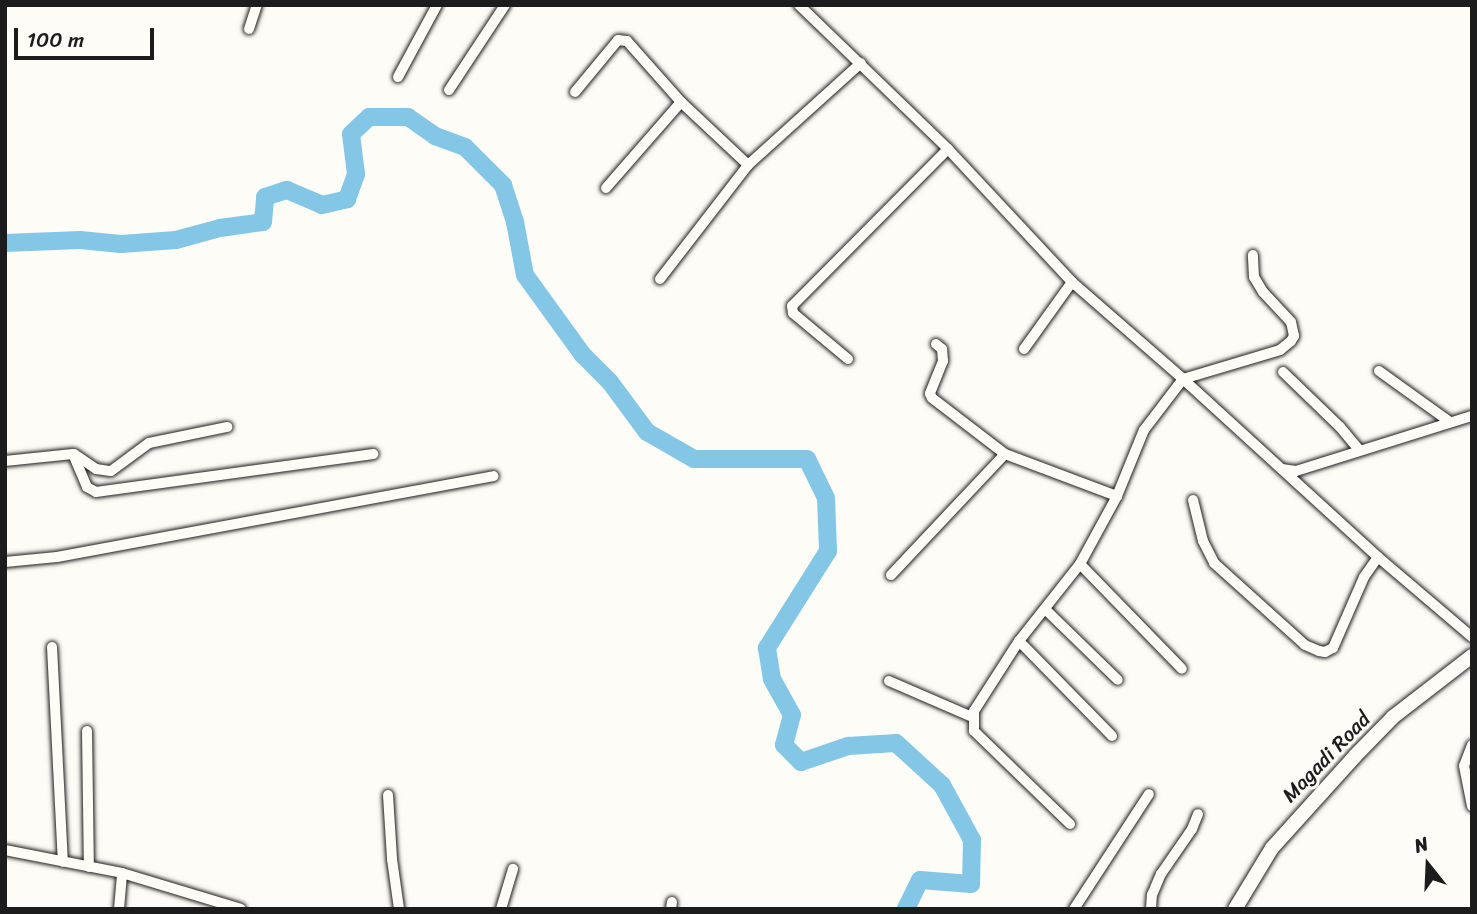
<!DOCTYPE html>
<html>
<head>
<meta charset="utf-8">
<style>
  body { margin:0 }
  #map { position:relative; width:1477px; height:914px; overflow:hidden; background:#fdfcf7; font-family:Sriracha,sans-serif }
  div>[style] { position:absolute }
  .river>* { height:18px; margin:-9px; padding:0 9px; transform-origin:9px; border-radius:9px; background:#84c6e5 }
  .roads { filter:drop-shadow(0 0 2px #1c1c1c) drop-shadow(0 0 2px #1c1c1c) }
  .minor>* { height:10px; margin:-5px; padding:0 5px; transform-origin:5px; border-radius:5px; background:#fdfcf7 }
  .highway>* { height:14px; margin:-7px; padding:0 7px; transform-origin:7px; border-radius:7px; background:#fdfcf7 }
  span { translate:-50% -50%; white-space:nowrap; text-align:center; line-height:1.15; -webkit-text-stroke:6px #fdfcf7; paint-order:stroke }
  .street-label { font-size:21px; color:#1c1c1c }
  .frame { position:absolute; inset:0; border:7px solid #1c1c1c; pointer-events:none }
  .north { position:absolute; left:1393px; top:830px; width:70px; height:70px; -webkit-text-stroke:5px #fdfcf7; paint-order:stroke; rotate:342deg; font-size:19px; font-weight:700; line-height:28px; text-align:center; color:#1c1c1c }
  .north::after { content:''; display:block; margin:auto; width:24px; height:32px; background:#1c1c1c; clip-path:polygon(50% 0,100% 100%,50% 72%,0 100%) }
  .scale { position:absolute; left:14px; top:28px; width:140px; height:32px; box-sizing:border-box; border:4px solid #1c1c1c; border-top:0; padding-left:9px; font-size:21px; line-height:24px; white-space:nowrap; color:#1c1c1c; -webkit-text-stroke:5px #fdfcf7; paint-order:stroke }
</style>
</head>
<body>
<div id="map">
  <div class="river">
    <div style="left:5px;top:243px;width:75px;rotate:-2.3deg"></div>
    <div style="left:80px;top:240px;width:41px;rotate:5.6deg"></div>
    <div style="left:121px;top:244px;width:55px;rotate:-4.2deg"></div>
    <div style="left:176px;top:240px;width:46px;rotate:-15.3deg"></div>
    <div style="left:220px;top:228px;width:43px;rotate:-7.9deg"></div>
    <div style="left:263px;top:222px;width:25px;rotate:-85deg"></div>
    <div style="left:265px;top:197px;width:23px;rotate:-18deg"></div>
    <div style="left:287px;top:190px;width:38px;rotate:23deg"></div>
    <div style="left:322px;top:205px;width:26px;rotate:-13deg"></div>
    <div style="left:347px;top:199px;width:27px;rotate:-70deg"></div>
    <div style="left:356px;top:174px;width:40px;rotate:-97.1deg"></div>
    <div style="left:351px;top:134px;width:25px;rotate:-43deg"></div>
    <div style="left:369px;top:117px;width:39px"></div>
    <div style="left:408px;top:117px;width:33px;rotate:35deg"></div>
    <div style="left:435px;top:136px;width:32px;rotate:20deg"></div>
    <div style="left:465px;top:147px;width:54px;rotate:45deg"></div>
    <div style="left:503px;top:185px;width:39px;rotate:72deg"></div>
    <div style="left:515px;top:222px;width:54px;rotate:79.3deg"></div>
    <div style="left:525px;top:275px;width:99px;rotate:54.1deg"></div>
    <div style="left:583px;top:355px;width:38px;rotate:45deg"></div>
    <div style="left:610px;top:382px;width:62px;rotate:53.5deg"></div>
    <div style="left:647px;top:432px;width:54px;rotate:29.9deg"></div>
    <div style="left:694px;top:459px;width:113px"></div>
    <div style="left:807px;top:459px;width:43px;rotate:64deg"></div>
    <div style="left:826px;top:498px;width:53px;rotate:87.8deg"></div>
    <div style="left:828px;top:551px;width:115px;rotate:122.2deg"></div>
    <div style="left:767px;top:648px;width:31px;rotate:81deg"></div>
    <div style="left:772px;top:679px;width:41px;rotate:60.9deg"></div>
    <div style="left:792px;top:715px;width:31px;rotate:105deg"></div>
    <div style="left:784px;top:745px;width:24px;rotate:45deg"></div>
    <div style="left:801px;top:762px;width:50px;rotate:-18.8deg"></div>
    <div style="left:848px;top:746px;width:48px;rotate:-3.6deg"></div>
    <div style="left:896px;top:743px;width:62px;rotate:42.4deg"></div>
    <div style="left:942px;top:785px;width:63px;rotate:61.4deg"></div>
    <div style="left:972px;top:840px;width:44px;rotate:91.3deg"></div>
    <div style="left:971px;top:884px;width:51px;rotate:-175.5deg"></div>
    <div style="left:920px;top:880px;width:32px;rotate:116deg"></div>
  </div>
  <div class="roads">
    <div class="minor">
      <div style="left:799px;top:5px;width:207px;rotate:44deg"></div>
      <div style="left:948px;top:149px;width:182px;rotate:47deg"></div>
      <div style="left:1072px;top:282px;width:147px;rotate:41.1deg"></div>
      <div style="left:1183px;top:379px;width:264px;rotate:42.4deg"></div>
      <div style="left:1378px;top:557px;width:123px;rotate:40.4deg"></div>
      <div style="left:249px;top:29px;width:25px;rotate:-72deg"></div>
      <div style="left:398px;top:77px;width:82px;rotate:-61.6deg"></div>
      <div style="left:449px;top:90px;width:102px;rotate:-56.6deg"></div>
      <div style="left:575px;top:92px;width:67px;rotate:-50.4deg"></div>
      <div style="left:618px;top:40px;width:9px;rotate:6deg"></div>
      <div style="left:627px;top:41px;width:81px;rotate:48.5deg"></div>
      <div style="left:681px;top:102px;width:92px;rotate:43.2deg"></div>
      <div style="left:606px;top:188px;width:114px;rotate:-48.9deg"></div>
      <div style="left:660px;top:279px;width:144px;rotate:-52.3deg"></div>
      <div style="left:748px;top:165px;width:152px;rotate:-42.1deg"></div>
      <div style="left:936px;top:344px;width:8px;rotate:40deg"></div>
      <div style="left:942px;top:349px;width:12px;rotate:85deg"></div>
      <div style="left:943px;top:361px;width:35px;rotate:112deg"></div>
      <div style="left:930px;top:394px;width:4px;rotate:63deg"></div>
      <div style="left:932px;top:398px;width:92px;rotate:37.5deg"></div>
      <div style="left:1005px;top:454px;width:120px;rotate:20.6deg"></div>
      <div style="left:1024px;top:349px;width:82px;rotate:-54.4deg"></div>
      <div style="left:848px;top:359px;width:72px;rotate:-140.1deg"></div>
      <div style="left:793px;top:313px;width:7px;rotate:-98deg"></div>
      <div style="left:792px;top:306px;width:221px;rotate:-45.2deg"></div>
      <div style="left:1379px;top:371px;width:87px;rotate:35.7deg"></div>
      <div style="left:1283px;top:372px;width:79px;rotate:44deg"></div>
      <div style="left:1340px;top:427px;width:30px;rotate:50deg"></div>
      <div style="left:74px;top:454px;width:27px;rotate:34deg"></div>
      <div style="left:96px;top:469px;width:15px;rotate:8deg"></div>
      <div style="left:111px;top:471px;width:47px;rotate:-36.4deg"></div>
      <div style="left:149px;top:443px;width:80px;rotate:-11.6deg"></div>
      <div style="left:5px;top:461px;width:68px;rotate:-5.9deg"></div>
      <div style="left:73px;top:454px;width:36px;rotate:67deg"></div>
      <div style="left:87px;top:487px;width:10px;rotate:29deg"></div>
      <div style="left:96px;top:492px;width:280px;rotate:-7.8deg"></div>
      <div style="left:1282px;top:469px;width:14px;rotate:8deg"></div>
      <div style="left:1296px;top:471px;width:184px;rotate:-17.4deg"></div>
      <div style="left:1193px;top:500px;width:42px;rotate:76.3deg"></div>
      <div style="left:1203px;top:541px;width:25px;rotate:63deg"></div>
      <div style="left:1214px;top:563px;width:122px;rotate:42deg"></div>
      <div style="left:1305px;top:645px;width:15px;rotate:23deg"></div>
      <div style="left:1319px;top:651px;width:6px;rotate:9deg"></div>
      <div style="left:1325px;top:652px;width:9px;rotate:-27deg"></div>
      <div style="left:1333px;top:648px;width:77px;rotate:-66.4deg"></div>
      <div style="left:1364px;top:577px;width:24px;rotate:-55deg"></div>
      <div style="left:5px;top:562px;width:52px;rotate:-5.5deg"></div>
      <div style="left:57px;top:557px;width:444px;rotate:-10.5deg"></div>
      <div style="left:1080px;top:564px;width:146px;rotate:45.8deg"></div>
      <div style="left:891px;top:575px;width:166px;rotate:-46.7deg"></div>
      <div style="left:1046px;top:610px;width:100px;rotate:44.2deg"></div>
      <div style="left:1019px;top:641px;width:133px;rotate:45.6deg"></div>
      <div style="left:52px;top:647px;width:215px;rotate:87.1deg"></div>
      <div style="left:889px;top:681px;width:90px;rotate:23.4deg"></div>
      <div style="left:87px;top:731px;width:136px;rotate:89.2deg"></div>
      <div style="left:1472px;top:745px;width:22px;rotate:111deg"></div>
      <div style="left:1464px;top:766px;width:41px;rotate:78.7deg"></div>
      <div style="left:388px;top:795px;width:64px;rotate:86.4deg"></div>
      <div style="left:392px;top:859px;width:50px;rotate:82deg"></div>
      <div style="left:1070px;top:824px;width:134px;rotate:-135.9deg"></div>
      <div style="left:974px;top:731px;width:20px;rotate:-90deg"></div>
      <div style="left:974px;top:711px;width:83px;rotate:-57.3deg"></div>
      <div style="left:1019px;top:641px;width:98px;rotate:-51.6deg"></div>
      <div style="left:1080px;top:564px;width:77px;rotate:-61.4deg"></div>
      <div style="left:1117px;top:496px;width:71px;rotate:-67.8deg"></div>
      <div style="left:1144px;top:430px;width:64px;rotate:-52.6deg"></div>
      <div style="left:1183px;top:379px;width:101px;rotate:-16.6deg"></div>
      <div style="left:1280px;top:350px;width:14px;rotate:-39deg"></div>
      <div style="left:1291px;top:341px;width:6px;rotate:-59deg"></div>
      <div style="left:1294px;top:336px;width:14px;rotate:-102deg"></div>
      <div style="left:1291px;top:322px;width:41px;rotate:-133deg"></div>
      <div style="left:1263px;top:292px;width:17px;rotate:-121deg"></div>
      <div style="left:1254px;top:277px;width:22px;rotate:-93deg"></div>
      <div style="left:5px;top:850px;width:119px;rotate:11.1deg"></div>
      <div style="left:122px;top:873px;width:124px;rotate:16.8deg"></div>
      <div style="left:1151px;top:908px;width:13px;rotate:-86deg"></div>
      <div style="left:1152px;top:895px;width:23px;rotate:-67deg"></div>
      <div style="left:1161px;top:874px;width:55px;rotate:-55.4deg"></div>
      <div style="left:1192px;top:829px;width:16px;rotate:-68deg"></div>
      <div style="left:119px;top:909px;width:36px;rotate:-85deg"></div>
      <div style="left:501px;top:909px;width:42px;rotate:-73.3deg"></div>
      <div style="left:671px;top:909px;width:7px;rotate:-82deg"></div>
      <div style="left:1074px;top:909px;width:137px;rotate:-56.9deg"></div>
    </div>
    <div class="highway">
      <div style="left:1235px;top:909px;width:71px;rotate:-58.8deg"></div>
      <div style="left:1272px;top:848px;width:124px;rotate:-47.9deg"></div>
      <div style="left:1355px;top:756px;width:54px;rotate:-45.7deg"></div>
      <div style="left:1393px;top:717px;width:100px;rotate:-37.7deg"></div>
    </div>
  </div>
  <div class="street-label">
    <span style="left:1326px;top:757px;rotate:-46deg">Magadi Road</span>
  </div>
  <div class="frame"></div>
  <div class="north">N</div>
  <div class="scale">100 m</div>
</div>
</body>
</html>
